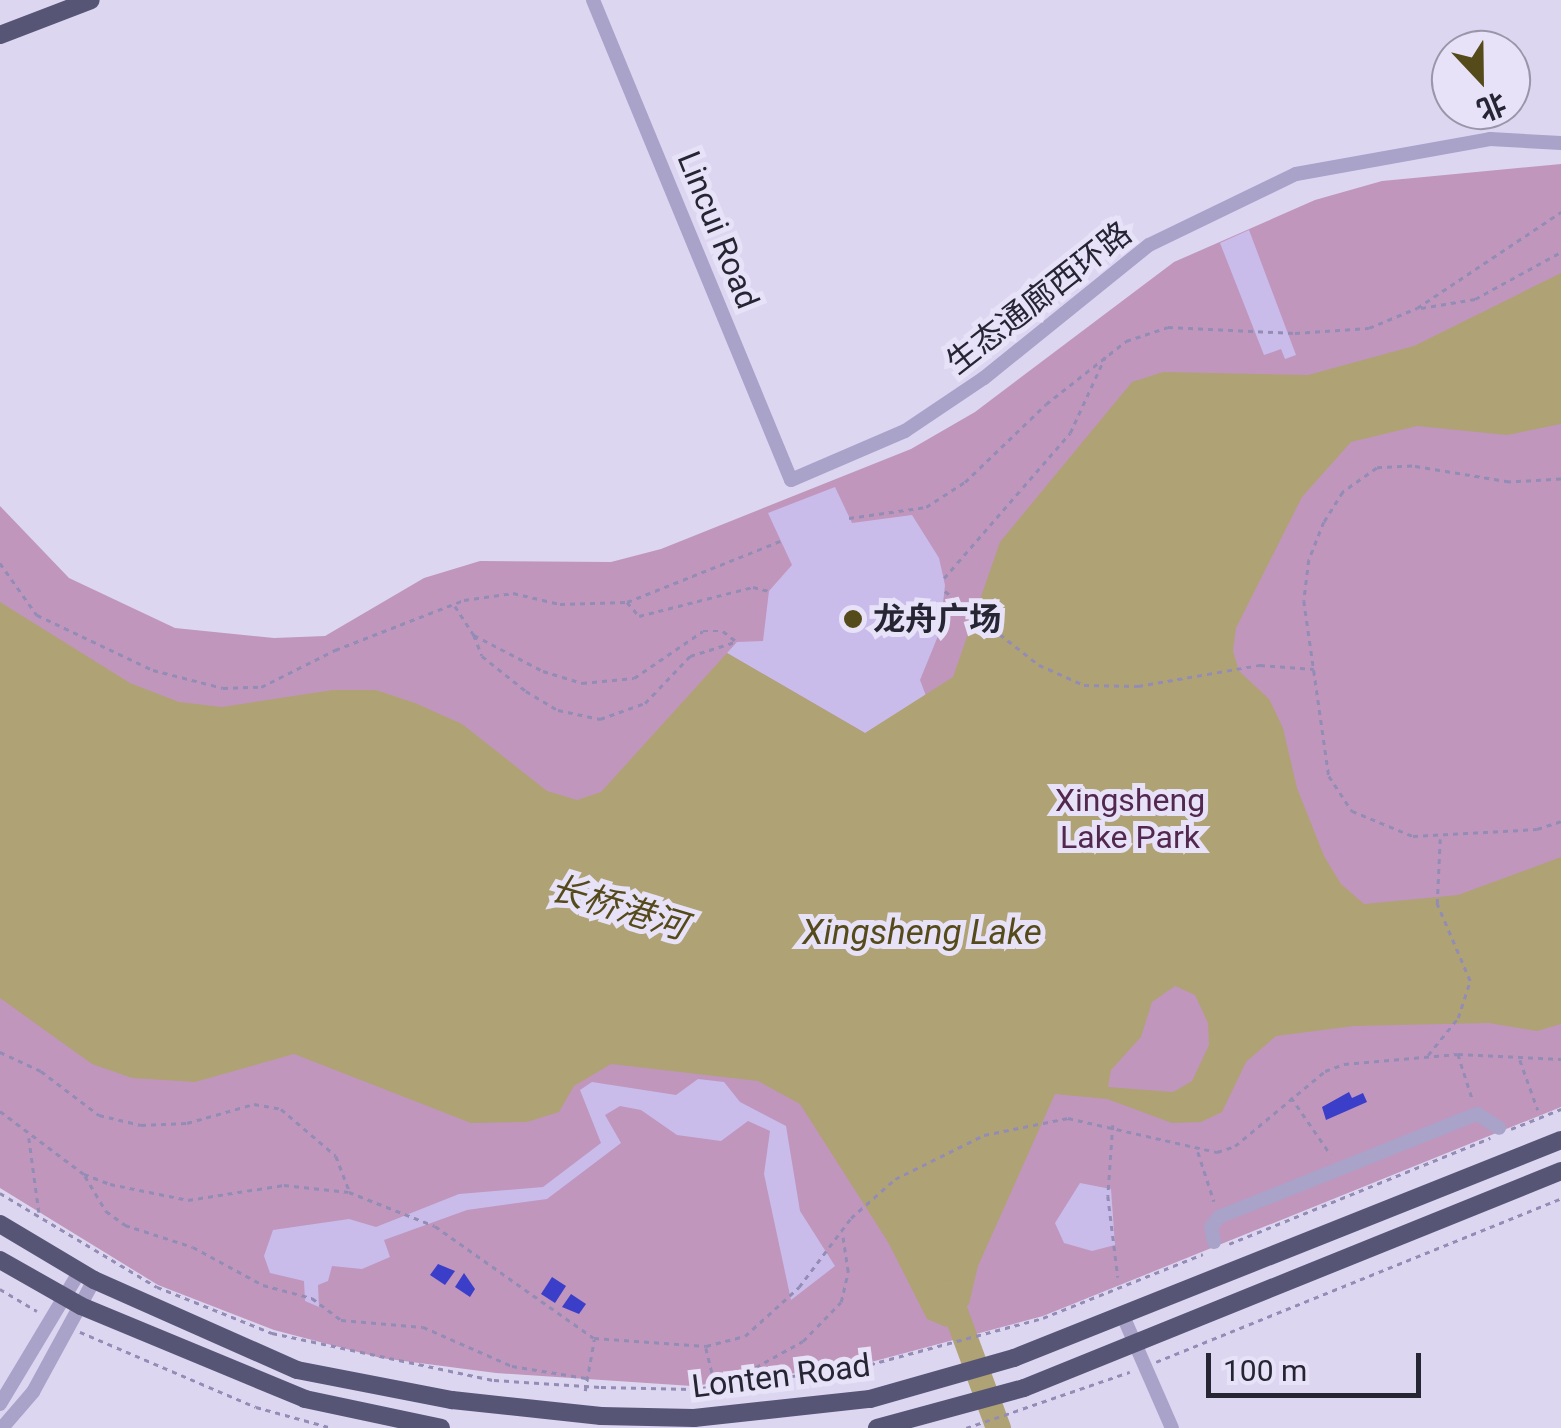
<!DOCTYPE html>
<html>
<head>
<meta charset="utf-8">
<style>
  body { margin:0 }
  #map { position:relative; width:1561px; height:1428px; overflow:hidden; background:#ddd6f1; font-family:Roboto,"Noto Sans SC",sans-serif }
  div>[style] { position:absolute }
  .green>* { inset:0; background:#c096bd }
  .plaza>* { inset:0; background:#c9bcea }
  .water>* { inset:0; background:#afa274 }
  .river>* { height:25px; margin:-12.5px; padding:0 12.5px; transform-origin:12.5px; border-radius:12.5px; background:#afa274 }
  .building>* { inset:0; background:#3b3ec9 }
  .path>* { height:2.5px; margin-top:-1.25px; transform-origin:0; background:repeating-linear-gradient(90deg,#938cb5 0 5px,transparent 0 10px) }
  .minor>* { height:14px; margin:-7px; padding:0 7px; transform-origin:7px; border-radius:7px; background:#a9a2c9 }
  .major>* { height:18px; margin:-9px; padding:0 9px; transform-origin:9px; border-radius:9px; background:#575576 }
  .dots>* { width:28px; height:28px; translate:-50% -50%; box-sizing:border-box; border:5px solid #e8e2f9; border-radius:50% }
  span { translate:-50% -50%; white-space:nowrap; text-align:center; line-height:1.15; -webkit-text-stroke:10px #e8e2f9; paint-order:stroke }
  .street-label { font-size:32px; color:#252533 }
  .poi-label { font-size:32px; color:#252533; font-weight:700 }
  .left { translate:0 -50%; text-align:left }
  .park-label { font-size:32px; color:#52284e }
  .water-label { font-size:35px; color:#554a19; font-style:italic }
  .north { position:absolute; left:1431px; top:30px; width:100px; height:100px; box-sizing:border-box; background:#e8e2f9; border:2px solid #9a96aa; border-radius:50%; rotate:158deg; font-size:28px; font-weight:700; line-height:40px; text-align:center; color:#252533 }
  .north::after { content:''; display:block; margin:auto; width:35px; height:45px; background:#554a19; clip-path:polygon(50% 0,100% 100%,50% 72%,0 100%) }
  .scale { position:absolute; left:1206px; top:1353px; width:215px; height:45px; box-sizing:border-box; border:5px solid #252533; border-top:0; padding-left:12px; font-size:30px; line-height:35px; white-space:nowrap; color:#252533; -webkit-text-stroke:8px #e8e2f9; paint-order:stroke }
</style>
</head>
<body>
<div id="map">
  <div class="green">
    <div style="clip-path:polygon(1561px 164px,1561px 1107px,1043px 1316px,860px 1365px,692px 1386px,496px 1373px,381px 1358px,274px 1330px,158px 1285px,0 1188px,0 506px,69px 578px,175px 628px,274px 638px,325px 636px,424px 578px,480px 561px,611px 562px,661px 549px,911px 449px,975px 412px,1174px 262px,1315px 200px,1382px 181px)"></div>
  </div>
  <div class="plaza">
    <div style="clip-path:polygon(1249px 230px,1296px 355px,1285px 359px,1281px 349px,1264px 355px,1220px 243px)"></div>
    <div style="clip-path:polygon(835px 487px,852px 523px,912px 515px,939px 558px,945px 585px,940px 631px,920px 680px,946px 749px,865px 733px,727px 653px,737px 642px,763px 641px,769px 591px,792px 565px,768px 513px)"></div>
    <div style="clip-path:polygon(698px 1079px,724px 1082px,740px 1102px,786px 1126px,800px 1211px,835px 1266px,791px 1300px,764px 1174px,770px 1131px,748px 1121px,721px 1141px,677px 1135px,641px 1110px,620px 1106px,605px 1115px,621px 1143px,547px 1199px,467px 1210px,384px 1240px,390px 1257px,362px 1269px,332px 1266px,328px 1281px,318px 1285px,319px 1307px,305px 1301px,304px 1281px,270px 1273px,264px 1256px,273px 1230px,349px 1219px,376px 1227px,459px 1194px,543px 1187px,601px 1143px,580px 1090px,592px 1082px,676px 1095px)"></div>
    <div style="clip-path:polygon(1080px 1183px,1111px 1189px,1115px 1245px,1092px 1251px,1064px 1243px,1055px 1223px)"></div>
  </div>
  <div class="water">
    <div style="clip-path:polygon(evenodd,1561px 273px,1561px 424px,1507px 435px,1417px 426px,1351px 442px,1302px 497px,1236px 628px,1233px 651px,1239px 671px,1269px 699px,1283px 728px,1297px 788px,1324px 856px,1341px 884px,1364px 904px,1458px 895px,1561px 857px,1561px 1024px,1537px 1031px,1489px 1023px,1354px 1026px,1276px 1036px,1246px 1062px,1222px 1112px,1201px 1122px,1172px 1123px,1107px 1099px,1055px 1094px,978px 1266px,969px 1304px,946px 1327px,927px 1319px,888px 1242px,800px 1104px,758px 1081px,611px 1064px,574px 1086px,559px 1112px,527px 1122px,471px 1123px,294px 1054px,195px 1082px,132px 1078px,92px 1064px,0 998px,0 602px,130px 683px,179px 702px,222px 707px,333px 690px,376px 690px,415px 703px,462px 724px,547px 791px,577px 800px,601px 792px,727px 653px,865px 733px,953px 677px,1000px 542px,1132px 382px,1163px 372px,1308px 375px,1414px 346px,1561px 273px,1175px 986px,1195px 995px,1208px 1023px,1209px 1045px,1192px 1081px,1173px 1092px,1108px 1087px,1111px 1070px,1141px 1037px,1152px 1002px,1175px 986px)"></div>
  </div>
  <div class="river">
    <div style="left:948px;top:1292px;width:145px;rotate:69.8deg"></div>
  </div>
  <div class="building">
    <div style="clip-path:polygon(1349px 1092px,1352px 1098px,1363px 1093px,1367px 1102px,1326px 1120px,1322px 1107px)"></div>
    <div style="clip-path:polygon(438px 1264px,455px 1271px,445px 1285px,430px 1275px)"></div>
    <div style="clip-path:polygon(464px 1273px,475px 1289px,470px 1297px,455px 1287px)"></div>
    <div style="clip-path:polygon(552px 1277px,566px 1286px,555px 1303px,541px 1294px)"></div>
    <div style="clip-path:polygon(571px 1294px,586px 1304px,579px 1314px,562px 1307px)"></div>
  </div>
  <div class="path">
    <div style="left:1421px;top:308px;width:55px;rotate:-9.5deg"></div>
    <div style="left:1475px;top:299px;width:98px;rotate:-28.7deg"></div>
    <div style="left:1561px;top:479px;width:52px;rotate:176.7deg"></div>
    <div style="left:1509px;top:482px;width:98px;rotate:-170.6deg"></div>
    <div style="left:1412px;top:466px;width:35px;rotate:177deg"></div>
    <div style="left:1377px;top:468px;width:42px;rotate:144.8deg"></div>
    <div style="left:1343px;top:492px;width:36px;rotate:122deg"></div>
    <div style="left:1324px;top:522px;width:41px;rotate:111.5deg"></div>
    <div style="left:1309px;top:560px;width:41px;rotate:97deg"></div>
    <div style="left:1304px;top:601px;width:177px;rotate:81.9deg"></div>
    <div style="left:1329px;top:776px;width:42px;rotate:56.7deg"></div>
    <div style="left:1352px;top:811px;width:66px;rotate:22.3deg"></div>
    <div style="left:1413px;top:836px;width:124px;rotate:-3.2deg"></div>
    <div style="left:1537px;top:829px;width:25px;rotate:-18deg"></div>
    <div style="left:849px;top:518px;width:78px;rotate:-8.1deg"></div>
    <div style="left:926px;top:507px;width:46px;rotate:-32.7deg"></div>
    <div style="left:965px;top:482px;width:112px;rotate:-43.9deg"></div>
    <div style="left:1046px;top:404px;width:102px;rotate:-38.2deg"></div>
    <div style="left:1126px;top:341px;width:44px;rotate:-18.4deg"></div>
    <div style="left:1168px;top:327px;width:127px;rotate:2.7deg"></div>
    <div style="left:1295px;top:333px;width:74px;rotate:-3.9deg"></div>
    <div style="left:1369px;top:328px;width:52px;rotate:-22.6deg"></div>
    <div style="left:1417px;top:308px;width:173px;rotate:-33.7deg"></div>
    <div style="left:0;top:563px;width:64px;rotate:54.6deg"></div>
    <div style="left:37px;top:615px;width:128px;rotate:25.4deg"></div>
    <div style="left:153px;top:670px;width:72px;rotate:14.4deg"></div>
    <div style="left:223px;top:688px;width:38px;rotate:-2deg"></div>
    <div style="left:261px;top:687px;width:83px;rotate:-26.6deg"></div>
    <div style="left:335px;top:650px;width:138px;rotate:-21.2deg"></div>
    <div style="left:464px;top:600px;width:49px;rotate:-8.1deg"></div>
    <div style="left:513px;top:593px;width:48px;rotate:13.2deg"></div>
    <div style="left:560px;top:604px;width:67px;rotate:-1.7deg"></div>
    <div style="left:627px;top:602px;width:165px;rotate:-21.7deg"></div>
    <div style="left:944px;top:578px;width:192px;rotate:-49deg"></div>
    <div style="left:1070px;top:433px;width:84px;rotate:-65.3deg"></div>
    <div style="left:945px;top:591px;width:120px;rotate:38.2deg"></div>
    <div style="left:1039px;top:665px;width:49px;rotate:24deg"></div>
    <div style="left:1084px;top:685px;width:54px;rotate:1.1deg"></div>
    <div style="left:1138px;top:686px;width:124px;rotate:-9.8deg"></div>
    <div style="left:1260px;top:665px;width:54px;rotate:4.2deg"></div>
    <div style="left:627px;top:602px;width:18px;rotate:49deg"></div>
    <div style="left:639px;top:616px;width:118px;rotate:-14.3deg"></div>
    <div style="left:753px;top:587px;width:16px;rotate:14deg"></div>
    <div style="left:455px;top:606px;width:35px;rotate:57deg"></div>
    <div style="left:474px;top:635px;width:78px;rotate:27.6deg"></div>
    <div style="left:543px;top:671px;width:41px;rotate:17.1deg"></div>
    <div style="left:582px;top:683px;width:52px;rotate:-5.5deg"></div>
    <div style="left:634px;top:678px;width:83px;rotate:-34.3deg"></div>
    <div style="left:703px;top:631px;width:20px"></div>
    <div style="left:723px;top:631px;width:18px;rotate:38deg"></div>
    <div style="left:474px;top:635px;width:22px;rotate:69deg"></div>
    <div style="left:482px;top:656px;width:56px;rotate:38.5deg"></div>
    <div style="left:526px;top:691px;width:37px;rotate:31deg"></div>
    <div style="left:558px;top:710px;width:43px;rotate:12.1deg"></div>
    <div style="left:600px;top:719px;width:48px;rotate:-19.6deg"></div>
    <div style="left:645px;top:703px;width:65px;rotate:-46.2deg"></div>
    <div style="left:690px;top:656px;width:47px;rotate:-17.3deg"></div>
    <div style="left:0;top:1052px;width:45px;rotate:24.9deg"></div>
    <div style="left:41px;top:1071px;width:73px;rotate:37.2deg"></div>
    <div style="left:99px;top:1115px;width:43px;rotate:13.4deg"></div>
    <div style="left:141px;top:1125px;width:46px;rotate:-2.5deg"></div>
    <div style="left:187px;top:1123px;width:70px;rotate:-15.8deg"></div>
    <div style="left:254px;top:1104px;width:27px;rotate:10deg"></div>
    <div style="left:281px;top:1109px;width:72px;rotate:40.5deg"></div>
    <div style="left:336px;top:1156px;width:36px;rotate:69deg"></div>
    <div style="left:1458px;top:1054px;width:46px;rotate:72.3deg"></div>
    <div style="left:1428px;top:1055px;width:48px;rotate:-51deg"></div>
    <div style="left:1458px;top:1018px;width:39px;rotate:-72deg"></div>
    <div style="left:1470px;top:981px;width:84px;rotate:-113.2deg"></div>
    <div style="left:1437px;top:904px;width:65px;rotate:-87.4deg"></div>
    <div style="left:1520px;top:1060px;width:53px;rotate:70.2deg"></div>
    <div style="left:1291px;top:1097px;width:70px;rotate:55.4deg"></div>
    <div style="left:0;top:1111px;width:105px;rotate:36.9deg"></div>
    <div style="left:84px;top:1174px;width:28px;rotate:21deg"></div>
    <div style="left:110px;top:1184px;width:80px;rotate:11.6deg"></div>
    <div style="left:188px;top:1200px;width:97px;rotate:-8.9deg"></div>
    <div style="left:284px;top:1185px;width:65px;rotate:6.1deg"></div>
    <div style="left:349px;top:1192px;width:92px;rotate:21.6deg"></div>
    <div style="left:435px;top:1226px;width:194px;rotate:35.2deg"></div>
    <div style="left:594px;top:1338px;width:112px;rotate:4.1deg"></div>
    <div style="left:706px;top:1346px;width:40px;rotate:-14.4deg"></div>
    <div style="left:745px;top:1336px;width:73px;rotate:-42.2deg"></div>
    <div style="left:799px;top:1287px;width:86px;rotate:-53deg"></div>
    <div style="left:851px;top:1218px;width:59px;rotate:-41.6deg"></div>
    <div style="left:895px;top:1179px;width:99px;rotate:-26.3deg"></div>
    <div style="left:984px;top:1135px;width:86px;rotate:-11.4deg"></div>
    <div style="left:1068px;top:1118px;width:153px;rotate:12.9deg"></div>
    <div style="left:1217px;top:1152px;width:19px;rotate:-18deg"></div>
    <div style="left:1235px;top:1146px;width:117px;rotate:-39.8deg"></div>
    <div style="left:1325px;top:1071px;width:20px;rotate:-20deg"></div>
    <div style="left:1344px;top:1064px;width:114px;rotate:-5deg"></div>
    <div style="left:1458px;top:1054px;width:103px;rotate:2.8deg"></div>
    <div style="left:1113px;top:1125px;width:71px;rotate:94deg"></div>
    <div style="left:1108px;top:1196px;width:82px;rotate:83deg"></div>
    <div style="left:1511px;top:1129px;width:54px;rotate:-21.8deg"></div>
    <div style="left:29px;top:1138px;width:75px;rotate:82.3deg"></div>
    <div style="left:1198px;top:1152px;width:52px;rotate:71.9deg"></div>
    <div style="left:85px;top:1176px;width:41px;rotate:59deg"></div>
    <div style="left:106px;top:1211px;width:24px;rotate:36deg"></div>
    <div style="left:125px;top:1225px;width:71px;rotate:17.9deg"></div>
    <div style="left:193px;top:1247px;width:80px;rotate:28.5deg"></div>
    <div style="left:263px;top:1285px;width:51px;rotate:14.9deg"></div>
    <div style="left:312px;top:1298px;width:36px;rotate:37deg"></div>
    <div style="left:341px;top:1320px;width:82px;rotate:4.9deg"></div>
    <div style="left:423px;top:1327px;width:97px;rotate:23.7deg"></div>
    <div style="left:512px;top:1366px;width:75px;rotate:9.2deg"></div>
    <div style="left:0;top:1193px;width:183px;rotate:30.9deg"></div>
    <div style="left:157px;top:1287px;width:124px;rotate:21.8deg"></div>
    <div style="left:272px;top:1333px;width:227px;rotate:12deg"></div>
    <div style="left:494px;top:1380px;width:107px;rotate:3.7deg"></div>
    <div style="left:601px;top:1387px;width:92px;rotate:1.2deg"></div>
    <div style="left:693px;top:1389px;width:168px;rotate:-7.5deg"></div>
    <div style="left:860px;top:1367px;width:189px;rotate:-15deg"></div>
    <div style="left:1043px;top:1318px;width:172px;rotate:-21.8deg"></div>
    <div style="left:1229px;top:1244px;width:282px;rotate:-22.1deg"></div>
    <div style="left:0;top:1289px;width:43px;rotate:30.7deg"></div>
    <div style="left:80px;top:1332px;width:191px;rotate:23.1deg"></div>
    <div style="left:256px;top:1407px;width:79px;rotate:15.4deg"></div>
    <div style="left:706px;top:1348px;width:32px;rotate:76deg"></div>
    <div style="left:1156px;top:1362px;width:437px;rotate:-22deg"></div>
    <div style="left:738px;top:1377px;width:74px;rotate:-29deg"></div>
    <div style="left:803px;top:1341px;width:54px;rotate:-45.7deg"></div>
    <div style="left:841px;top:1302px;width:31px;rotate:-77deg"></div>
    <div style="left:848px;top:1272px;width:40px;rotate:-98.5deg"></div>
    <div style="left:585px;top:1391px;width:52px;rotate:-80deg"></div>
    <div style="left:966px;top:1428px;width:173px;rotate:-18.9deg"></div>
  </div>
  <div class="minor">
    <div style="left:593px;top:0;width:519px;rotate:67.58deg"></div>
    <div style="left:791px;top:480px;width:124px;rotate:-23.3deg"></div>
    <div style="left:905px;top:431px;width:95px;rotate:-33.9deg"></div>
    <div style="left:984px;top:378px;width:212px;rotate:-38.9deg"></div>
    <div style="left:1149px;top:245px;width:163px;rotate:-25.8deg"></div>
    <div style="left:1296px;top:174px;width:197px;rotate:-10.2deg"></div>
    <div style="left:1490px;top:139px;width:71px;rotate:3.2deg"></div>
    <div style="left:1214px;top:1242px;width:15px;rotate:-101deg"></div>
    <div style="left:1211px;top:1227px;width:13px;rotate:-51deg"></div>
    <div style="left:1219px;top:1217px;width:278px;rotate:-21.8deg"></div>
    <div style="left:1477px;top:1114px;width:26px;rotate:32deg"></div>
    <div style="left:1123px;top:1316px;width:122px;rotate:66.4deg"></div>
    <div style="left:0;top:1404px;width:155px;rotate:-59deg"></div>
    <div style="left:2px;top:1428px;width:48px;rotate:-49.3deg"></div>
    <div style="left:33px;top:1392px;width:128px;rotate:-61.4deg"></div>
  </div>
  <div class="major">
    <div style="left:0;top:35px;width:97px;rotate:-21deg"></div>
    <div style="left:0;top:1224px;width:109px;rotate:30.8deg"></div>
    <div style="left:94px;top:1280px;width:222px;rotate:23.9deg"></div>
    <div style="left:297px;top:1370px;width:158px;rotate:11deg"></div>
    <div style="left:452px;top:1400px;width:150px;rotate:6.1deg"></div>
    <div style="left:601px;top:1416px;width:93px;rotate:1.2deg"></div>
    <div style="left:694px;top:1418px;width:177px;rotate:-6.2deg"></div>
    <div style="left:870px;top:1399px;width:150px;rotate:-15.9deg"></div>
    <div style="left:1014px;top:1358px;width:589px;rotate:-21.73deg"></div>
    <div style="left:0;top:1260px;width:93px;rotate:29.6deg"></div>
    <div style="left:81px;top:1306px;width:243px;rotate:22.5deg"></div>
    <div style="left:305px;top:1399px;width:139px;rotate:12deg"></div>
    <div style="left:877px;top:1428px;width:152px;rotate:-15.2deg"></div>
    <div style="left:1024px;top:1388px;width:579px;rotate:-22deg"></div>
  </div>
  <div class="dots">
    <div style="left:853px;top:619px;background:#554a19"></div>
  </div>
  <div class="street-label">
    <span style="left:718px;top:230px;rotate:68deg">Lincui Road</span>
    <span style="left:1039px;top:298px;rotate:-38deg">生态通廊西环路</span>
    <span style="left:781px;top:1376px;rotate:-7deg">Lonten Road</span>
  </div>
  <div class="poi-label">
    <span class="left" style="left:873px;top:619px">龙舟广场</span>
  </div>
  <div class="park-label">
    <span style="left:1130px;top:819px">Xingsheng<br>Lake Park</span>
  </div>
  <div class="water-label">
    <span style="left:618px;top:908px;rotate:17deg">长桥港河</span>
    <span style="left:922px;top:933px">Xingsheng Lake</span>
  </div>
  <div class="north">北</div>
  <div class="scale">100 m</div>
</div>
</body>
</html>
